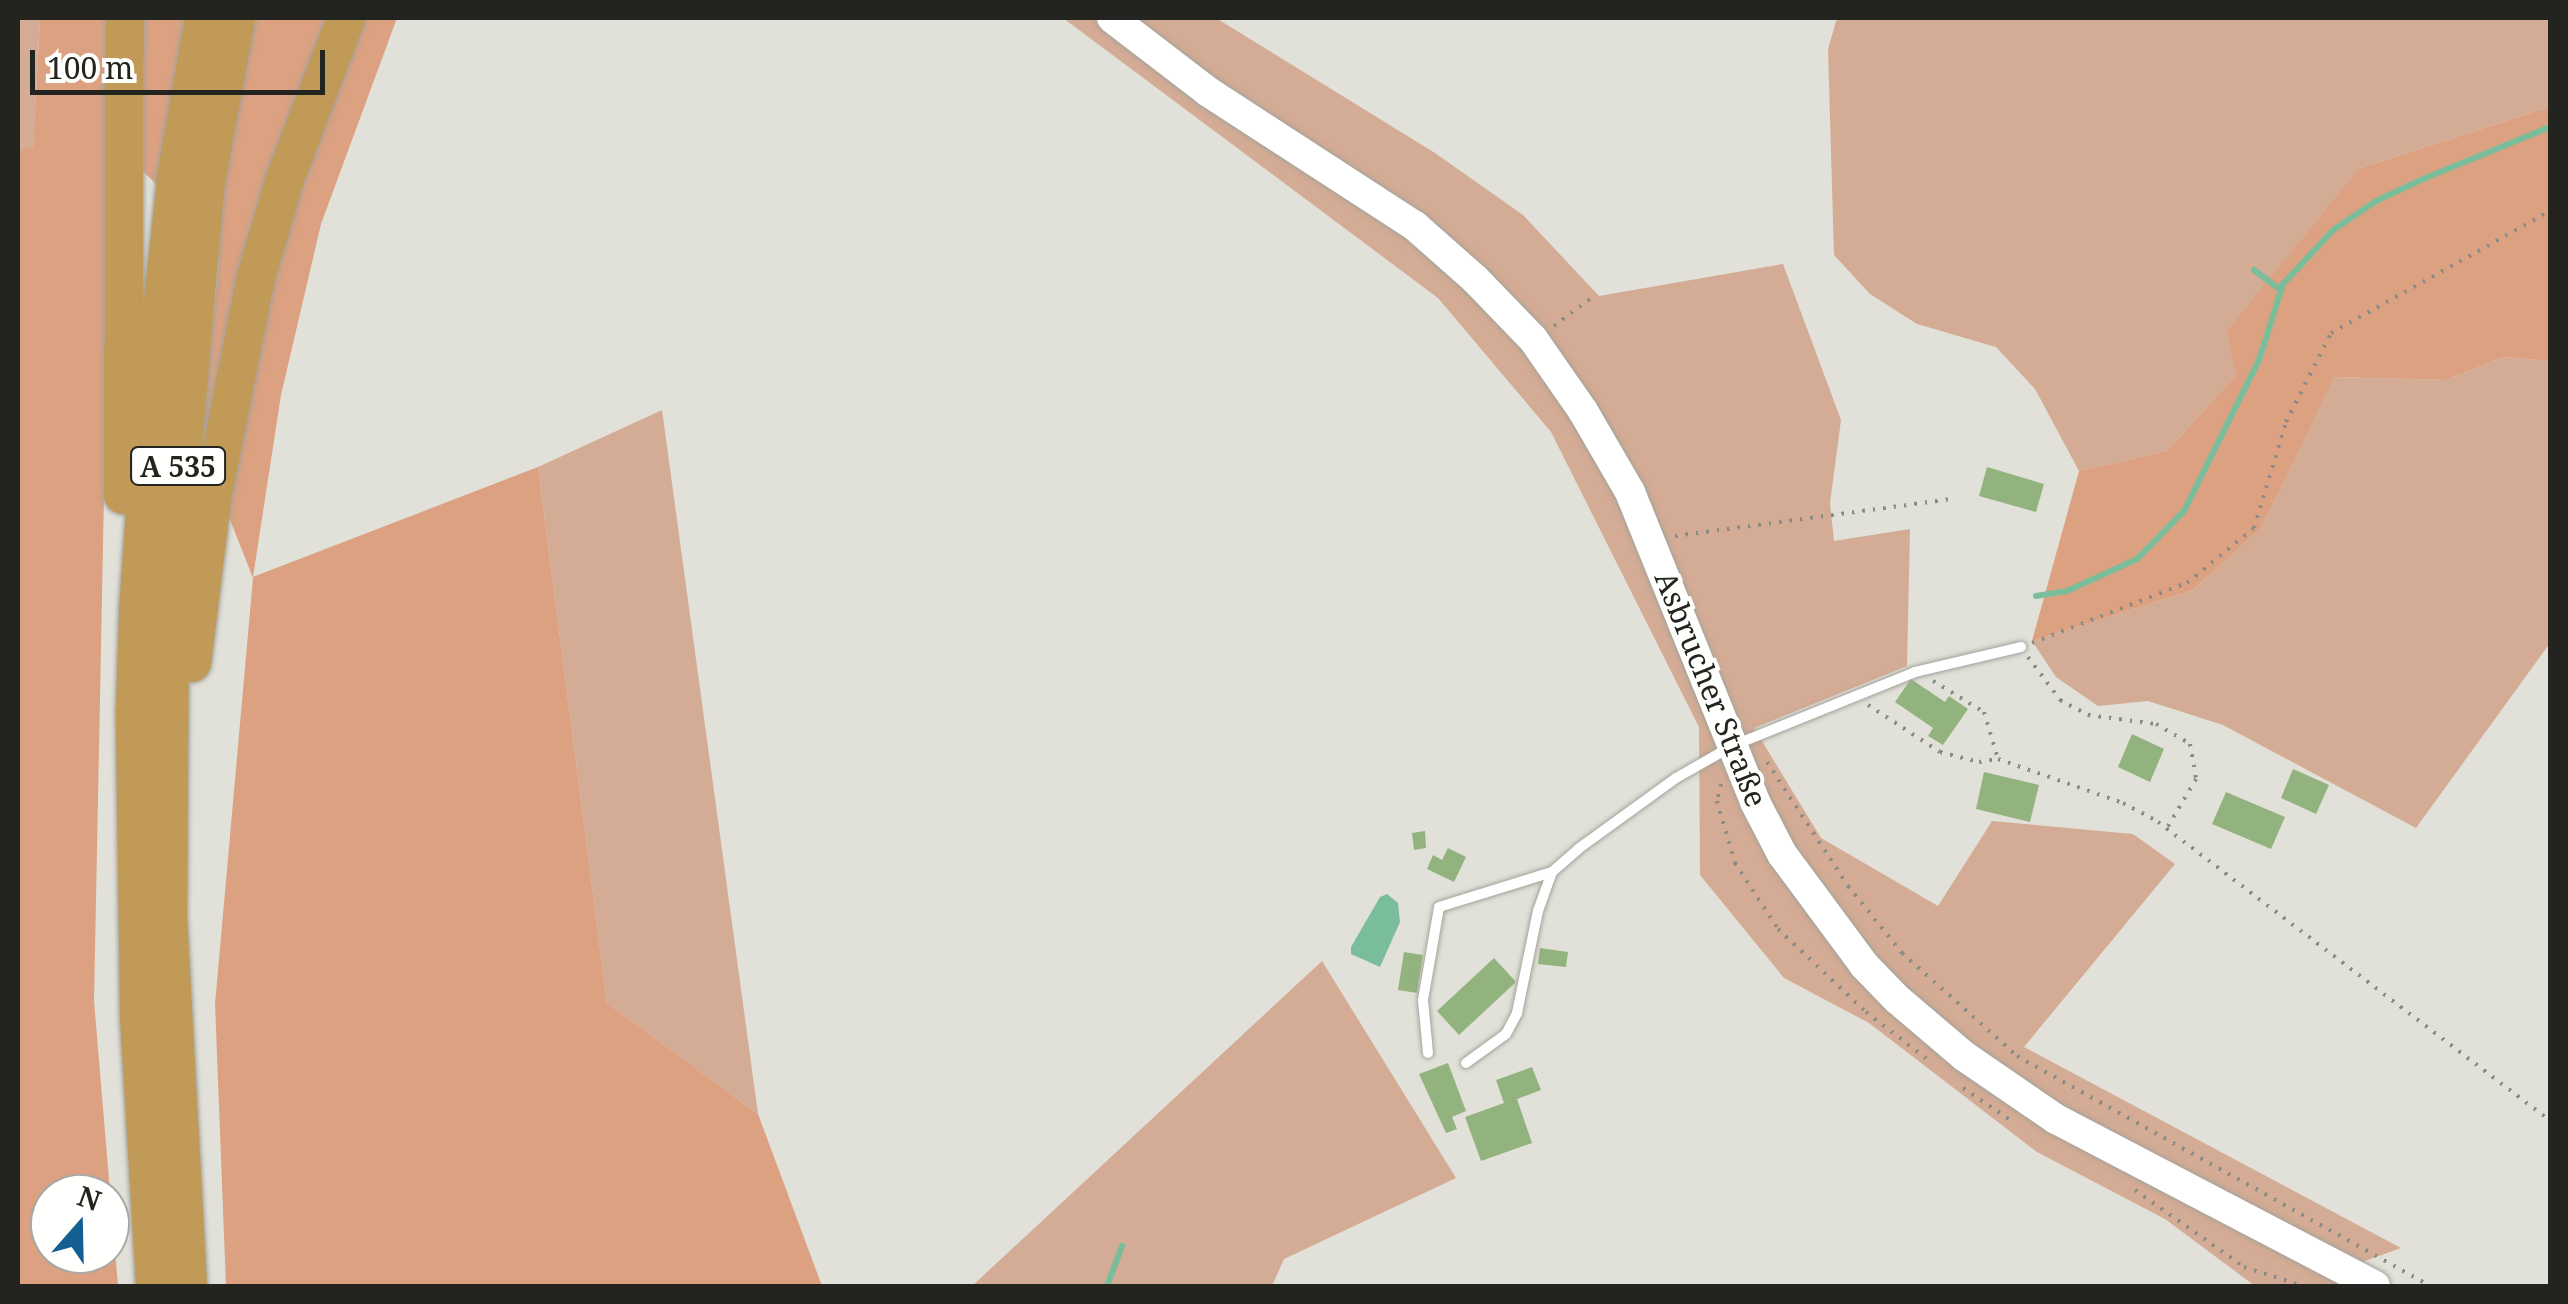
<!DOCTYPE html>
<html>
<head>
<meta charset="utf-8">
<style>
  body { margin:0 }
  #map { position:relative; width:2568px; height:1304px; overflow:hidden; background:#e1e1d9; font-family:"Noto Serif",serif }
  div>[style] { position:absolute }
  .green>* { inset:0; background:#d4ab94 }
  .forest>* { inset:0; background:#dca180 }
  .water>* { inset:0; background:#7abd9b }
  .stream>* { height:6px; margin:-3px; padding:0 3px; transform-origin:3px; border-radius:3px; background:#7abd9b }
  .building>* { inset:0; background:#92b37d }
  .path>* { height:4px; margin-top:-2px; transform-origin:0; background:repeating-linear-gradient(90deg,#8b8b85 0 2.5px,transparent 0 10.5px) }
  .roads { filter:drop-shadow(0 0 2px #a3a39b) drop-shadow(0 0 2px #a3a39b) }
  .service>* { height:10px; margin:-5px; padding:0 5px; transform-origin:5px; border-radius:5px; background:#fff }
  .secondary>* { height:30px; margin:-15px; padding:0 15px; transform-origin:15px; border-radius:15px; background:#fff }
  .motorway>* { height:38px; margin:-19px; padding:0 19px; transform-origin:19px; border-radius:19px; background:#c29a58 }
  span { translate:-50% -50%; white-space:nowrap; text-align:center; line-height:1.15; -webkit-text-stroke:8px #fffffe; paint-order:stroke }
  .shield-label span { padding:2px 8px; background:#fffffe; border:2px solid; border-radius:8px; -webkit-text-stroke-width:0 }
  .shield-label { font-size:28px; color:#232320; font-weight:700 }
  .street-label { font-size:30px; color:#232320 }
  .frame { position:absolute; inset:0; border:20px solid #232320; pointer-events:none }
  .north { position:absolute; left:30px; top:1174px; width:100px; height:100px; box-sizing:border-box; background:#fffffe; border:2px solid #a7a7a5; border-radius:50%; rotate:20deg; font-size:28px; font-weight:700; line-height:40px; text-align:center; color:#232320 }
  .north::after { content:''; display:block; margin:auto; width:35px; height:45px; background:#135f92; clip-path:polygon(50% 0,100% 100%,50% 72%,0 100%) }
  .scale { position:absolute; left:30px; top:50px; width:295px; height:45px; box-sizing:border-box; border:5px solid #232320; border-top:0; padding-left:12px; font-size:30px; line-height:35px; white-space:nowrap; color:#232320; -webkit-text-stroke:8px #fffffe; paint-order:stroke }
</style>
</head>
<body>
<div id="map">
  <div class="green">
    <div style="clip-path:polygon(18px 18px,40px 18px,33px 149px,18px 150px)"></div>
    <div style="clip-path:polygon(1063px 18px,1216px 18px,1435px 153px,1523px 215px,1599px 296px,1783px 264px,1841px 420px,1830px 503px,1834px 541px,1910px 529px,1907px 666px,1754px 728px,1821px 838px,1938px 906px,1992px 821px,2133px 834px,2175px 864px,2024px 1047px,2401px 1248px,2329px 1274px,2347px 1286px,2255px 1286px,2165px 1219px,2037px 1152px,1869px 1023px,1784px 978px,1700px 875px,1699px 727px,1551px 432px,1438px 298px)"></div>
    <div style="clip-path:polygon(1837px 18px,2550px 18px,2550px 107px,2360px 168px,2236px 375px,2167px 451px,2079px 471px,2035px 389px,1996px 347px,1917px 324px,1870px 294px,1834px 255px,1828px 49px)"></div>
    <div style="clip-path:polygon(2504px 357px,2550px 361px,2550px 643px,2416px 828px,2223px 725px,2148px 701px,2098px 706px,2056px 677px,2032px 641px,2193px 590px,2261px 528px,2333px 377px,2446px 380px)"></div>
    <div style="clip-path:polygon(662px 410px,758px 1114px,607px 1003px,538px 467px)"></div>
    <div style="clip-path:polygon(1322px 961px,1456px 1178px,1284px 1259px,1272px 1286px,972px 1286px)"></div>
  </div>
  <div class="forest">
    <div style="clip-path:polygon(evenodd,40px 18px,397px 18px,321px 224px,281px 395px,253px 577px,538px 467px,607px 1003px,758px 1114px,822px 1286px,226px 1286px,215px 1004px,253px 578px,201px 446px,219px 262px,153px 181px,111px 141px,94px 1001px,118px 1286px,18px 1286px,18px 150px,33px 148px,40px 18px,50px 1194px,110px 1194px,110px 1254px,50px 1254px,50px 1194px)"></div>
    <div style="clip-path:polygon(2550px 107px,2550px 361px,2504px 357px,2446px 380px,2334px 377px,2261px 528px,2193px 590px,2032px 641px,2079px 471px,2167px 451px,2236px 375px,2227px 331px,2360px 168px)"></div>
  </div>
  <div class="water">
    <div style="clip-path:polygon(1387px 894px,1398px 903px,1400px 922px,1380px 967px,1351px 954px,1351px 947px,1380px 897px)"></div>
  </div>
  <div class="stream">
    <div style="left:2254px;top:270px;width:34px;rotate:37deg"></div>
    <div style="left:2036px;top:596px;width:31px;rotate:-9deg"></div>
    <div style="left:2067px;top:591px;width:77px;rotate:-24.6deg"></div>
    <div style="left:2137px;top:559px;width:67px;rotate:-45.6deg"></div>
    <div style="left:2184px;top:511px;width:169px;rotate:-63.6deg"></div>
    <div style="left:2259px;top:360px;width:80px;rotate:-72.5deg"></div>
    <div style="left:2283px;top:284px;width:74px;rotate:-47.2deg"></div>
    <div style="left:2333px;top:230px;width:52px;rotate:-34deg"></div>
    <div style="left:2376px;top:201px;width:52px;rotate:-25.1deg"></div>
    <div style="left:2423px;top:179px;width:137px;rotate:-22.3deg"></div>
    <div style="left:1107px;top:1286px;width:43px;rotate:-69.4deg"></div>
  </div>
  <div class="building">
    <div style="clip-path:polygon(1987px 467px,2044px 484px,2036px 512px,1979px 496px)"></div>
    <div style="clip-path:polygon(1911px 679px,1945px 702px,1949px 696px,1968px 709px,1943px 745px,1928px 736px,1933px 728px,1895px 702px)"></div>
    <div style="clip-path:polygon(2132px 734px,2164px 749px,2150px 782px,2118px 767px)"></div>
    <div style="clip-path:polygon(2293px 769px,2329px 785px,2316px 814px,2281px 798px)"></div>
    <div style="clip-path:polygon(1984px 772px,2039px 785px,2030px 822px,1976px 809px)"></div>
    <div style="clip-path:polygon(2226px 792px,2285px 817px,2271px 849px,2212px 824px)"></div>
    <div style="clip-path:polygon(1425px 831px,1426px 848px,1414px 850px,1412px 833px)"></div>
    <div style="clip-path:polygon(1448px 848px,1466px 857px,1454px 882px,1427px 869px,1433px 855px,1442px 860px)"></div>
    <div style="clip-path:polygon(1540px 948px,1568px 952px,1566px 967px,1538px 964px)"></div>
    <div style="clip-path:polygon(1404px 952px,1423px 955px,1417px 993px,1398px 990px)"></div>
    <div style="clip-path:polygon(1494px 958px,1516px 982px,1459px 1035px,1437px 1011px)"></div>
    <div style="clip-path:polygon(1448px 1063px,1466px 1111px,1452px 1117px,1457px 1129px,1446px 1133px,1419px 1074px)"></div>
    <div style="clip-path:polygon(1532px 1067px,1541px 1090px,1517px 1099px,1532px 1143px,1481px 1161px,1465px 1117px,1504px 1103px,1496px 1080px)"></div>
  </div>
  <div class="path">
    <div style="left:1554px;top:326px;width:46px;rotate:-37.1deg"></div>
    <div style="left:1675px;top:536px;width:279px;rotate:-7.6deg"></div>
    <div style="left:2032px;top:643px;width:166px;rotate:-21.2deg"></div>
    <div style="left:2187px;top:583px;width:87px;rotate:-39.4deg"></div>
    <div style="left:2254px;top:528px;width:111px;rotate:-73.2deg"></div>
    <div style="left:2286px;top:422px;width:100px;rotate:-63.2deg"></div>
    <div style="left:2331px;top:333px;width:251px;rotate:-29.1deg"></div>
    <div style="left:2028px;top:657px;width:54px;rotate:53.3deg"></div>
    <div style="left:2060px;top:700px;width:32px;rotate:28deg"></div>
    <div style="left:2088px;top:715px;width:69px;rotate:7.5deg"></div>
    <div style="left:2156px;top:724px;width:39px;rotate:30deg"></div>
    <div style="left:2190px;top:744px;width:36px;rotate:80deg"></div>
    <div style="left:2196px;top:779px;width:57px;rotate:120.6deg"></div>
    <div style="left:1933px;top:681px;width:60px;rotate:31.3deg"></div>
    <div style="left:1984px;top:712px;width:49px;rotate:73.4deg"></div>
    <div style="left:1998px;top:759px;width:133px;rotate:19.4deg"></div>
    <div style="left:2123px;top:803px;width:40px;rotate:28deg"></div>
    <div style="left:2158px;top:822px;width:493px;rotate:37.3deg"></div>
    <div style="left:1868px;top:705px;width:86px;rotate:33.1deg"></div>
    <div style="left:1940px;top:752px;width:40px;rotate:14.4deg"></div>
    <div style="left:1979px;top:762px;width:19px;rotate:-9deg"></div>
    <div style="left:1767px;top:762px;width:148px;rotate:56.8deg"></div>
    <div style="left:1848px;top:886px;width:86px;rotate:51.1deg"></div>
    <div style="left:1902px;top:953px;width:154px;rotate:41.8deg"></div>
    <div style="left:2017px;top:1056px;width:473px;rotate:29.1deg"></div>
    <div style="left:1721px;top:784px;width:17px;rotate:103deg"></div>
    <div style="left:1717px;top:801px;width:65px;rotate:73.8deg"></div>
    <div style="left:1735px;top:863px;width:79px;rotate:56.9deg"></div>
    <div style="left:1778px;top:929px;width:121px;rotate:43.3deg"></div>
    <div style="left:1866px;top:1012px;width:78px;rotate:37.7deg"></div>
    <div style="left:1963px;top:1088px;width:60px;rotate:34.2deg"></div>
    <div style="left:2135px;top:1190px;width:133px;rotate:35.2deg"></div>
    <div style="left:2244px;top:1267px;width:62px;rotate:17.9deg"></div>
  </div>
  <div class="roads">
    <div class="service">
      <div style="left:1428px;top:1053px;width:53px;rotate:-95.4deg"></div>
      <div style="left:1423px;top:1000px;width:94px;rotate:-80.2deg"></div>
      <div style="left:1439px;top:907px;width:118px;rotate:-17.2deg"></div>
      <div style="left:1466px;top:1063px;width:49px;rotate:-35.9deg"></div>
      <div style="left:1506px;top:1034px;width:24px;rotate:-62deg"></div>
      <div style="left:1517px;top:1013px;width:104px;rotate:-78.4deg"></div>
      <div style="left:1538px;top:911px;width:41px;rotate:-70.3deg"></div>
      <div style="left:1552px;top:872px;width:35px;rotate:-41deg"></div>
      <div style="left:1578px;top:849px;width:121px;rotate:-35.9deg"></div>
      <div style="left:1676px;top:778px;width:64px;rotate:-29.7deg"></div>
      <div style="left:1732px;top:746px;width:197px;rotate:-22deg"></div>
      <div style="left:1915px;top:672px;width:109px;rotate:-13.3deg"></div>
    </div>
    <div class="secondary">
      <div style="left:1112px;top:18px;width:120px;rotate:37.5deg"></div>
      <div style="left:1207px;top:91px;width:248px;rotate:33deg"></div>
      <div style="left:1415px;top:226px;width:80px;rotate:41.5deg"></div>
      <div style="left:1475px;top:279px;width:83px;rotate:46deg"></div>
      <div style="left:1533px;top:339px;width:88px;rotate:55.2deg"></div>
      <div style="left:1583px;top:411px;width:94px;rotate:59.9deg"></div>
      <div style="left:1630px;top:492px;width:334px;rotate:68deg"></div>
      <div style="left:1755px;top:802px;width:59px;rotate:62.6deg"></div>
      <div style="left:1782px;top:854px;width:138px;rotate:53.5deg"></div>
      <div style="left:1864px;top:965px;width:47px;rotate:45.9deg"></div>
      <div style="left:1897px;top:999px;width:88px;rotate:40.4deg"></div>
      <div style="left:1964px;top:1056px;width:112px;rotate:34.4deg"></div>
      <div style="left:2056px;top:1119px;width:360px;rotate:27.6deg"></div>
    </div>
    <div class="motorway">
      <div style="left:123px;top:495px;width:477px;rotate:-89.8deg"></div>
      <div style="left:192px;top:663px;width:165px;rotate:-83deg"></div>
      <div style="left:212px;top:499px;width:226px;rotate:-78.8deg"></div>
      <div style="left:256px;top:277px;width:102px;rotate:-73.5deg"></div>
      <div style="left:285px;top:179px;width:172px;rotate:-69.2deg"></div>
      <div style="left:155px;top:1286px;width:272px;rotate:-93.4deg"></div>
      <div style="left:139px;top:1014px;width:305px;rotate:-90.8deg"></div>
      <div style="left:135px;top:709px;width:98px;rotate:-88.2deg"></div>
      <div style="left:138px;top:611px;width:218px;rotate:-86deg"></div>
      <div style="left:153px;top:394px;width:218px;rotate:-83.9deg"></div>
      <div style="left:176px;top:177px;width:161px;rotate:-80deg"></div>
      <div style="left:188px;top:1286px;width:368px;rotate:-93.1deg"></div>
      <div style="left:168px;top:919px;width:321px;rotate:-89.6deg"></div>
      <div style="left:170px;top:598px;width:418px;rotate:-85.1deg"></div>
      <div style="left:206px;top:182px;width:167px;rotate:-79.6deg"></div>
    </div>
  </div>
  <div class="shield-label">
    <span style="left:178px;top:466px">A 535</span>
  </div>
  <div class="street-label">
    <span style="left:1711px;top:689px;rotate:68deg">Asbrucher Straße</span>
  </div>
  <div class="frame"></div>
  <div class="north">N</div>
  <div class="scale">100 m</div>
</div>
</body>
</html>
